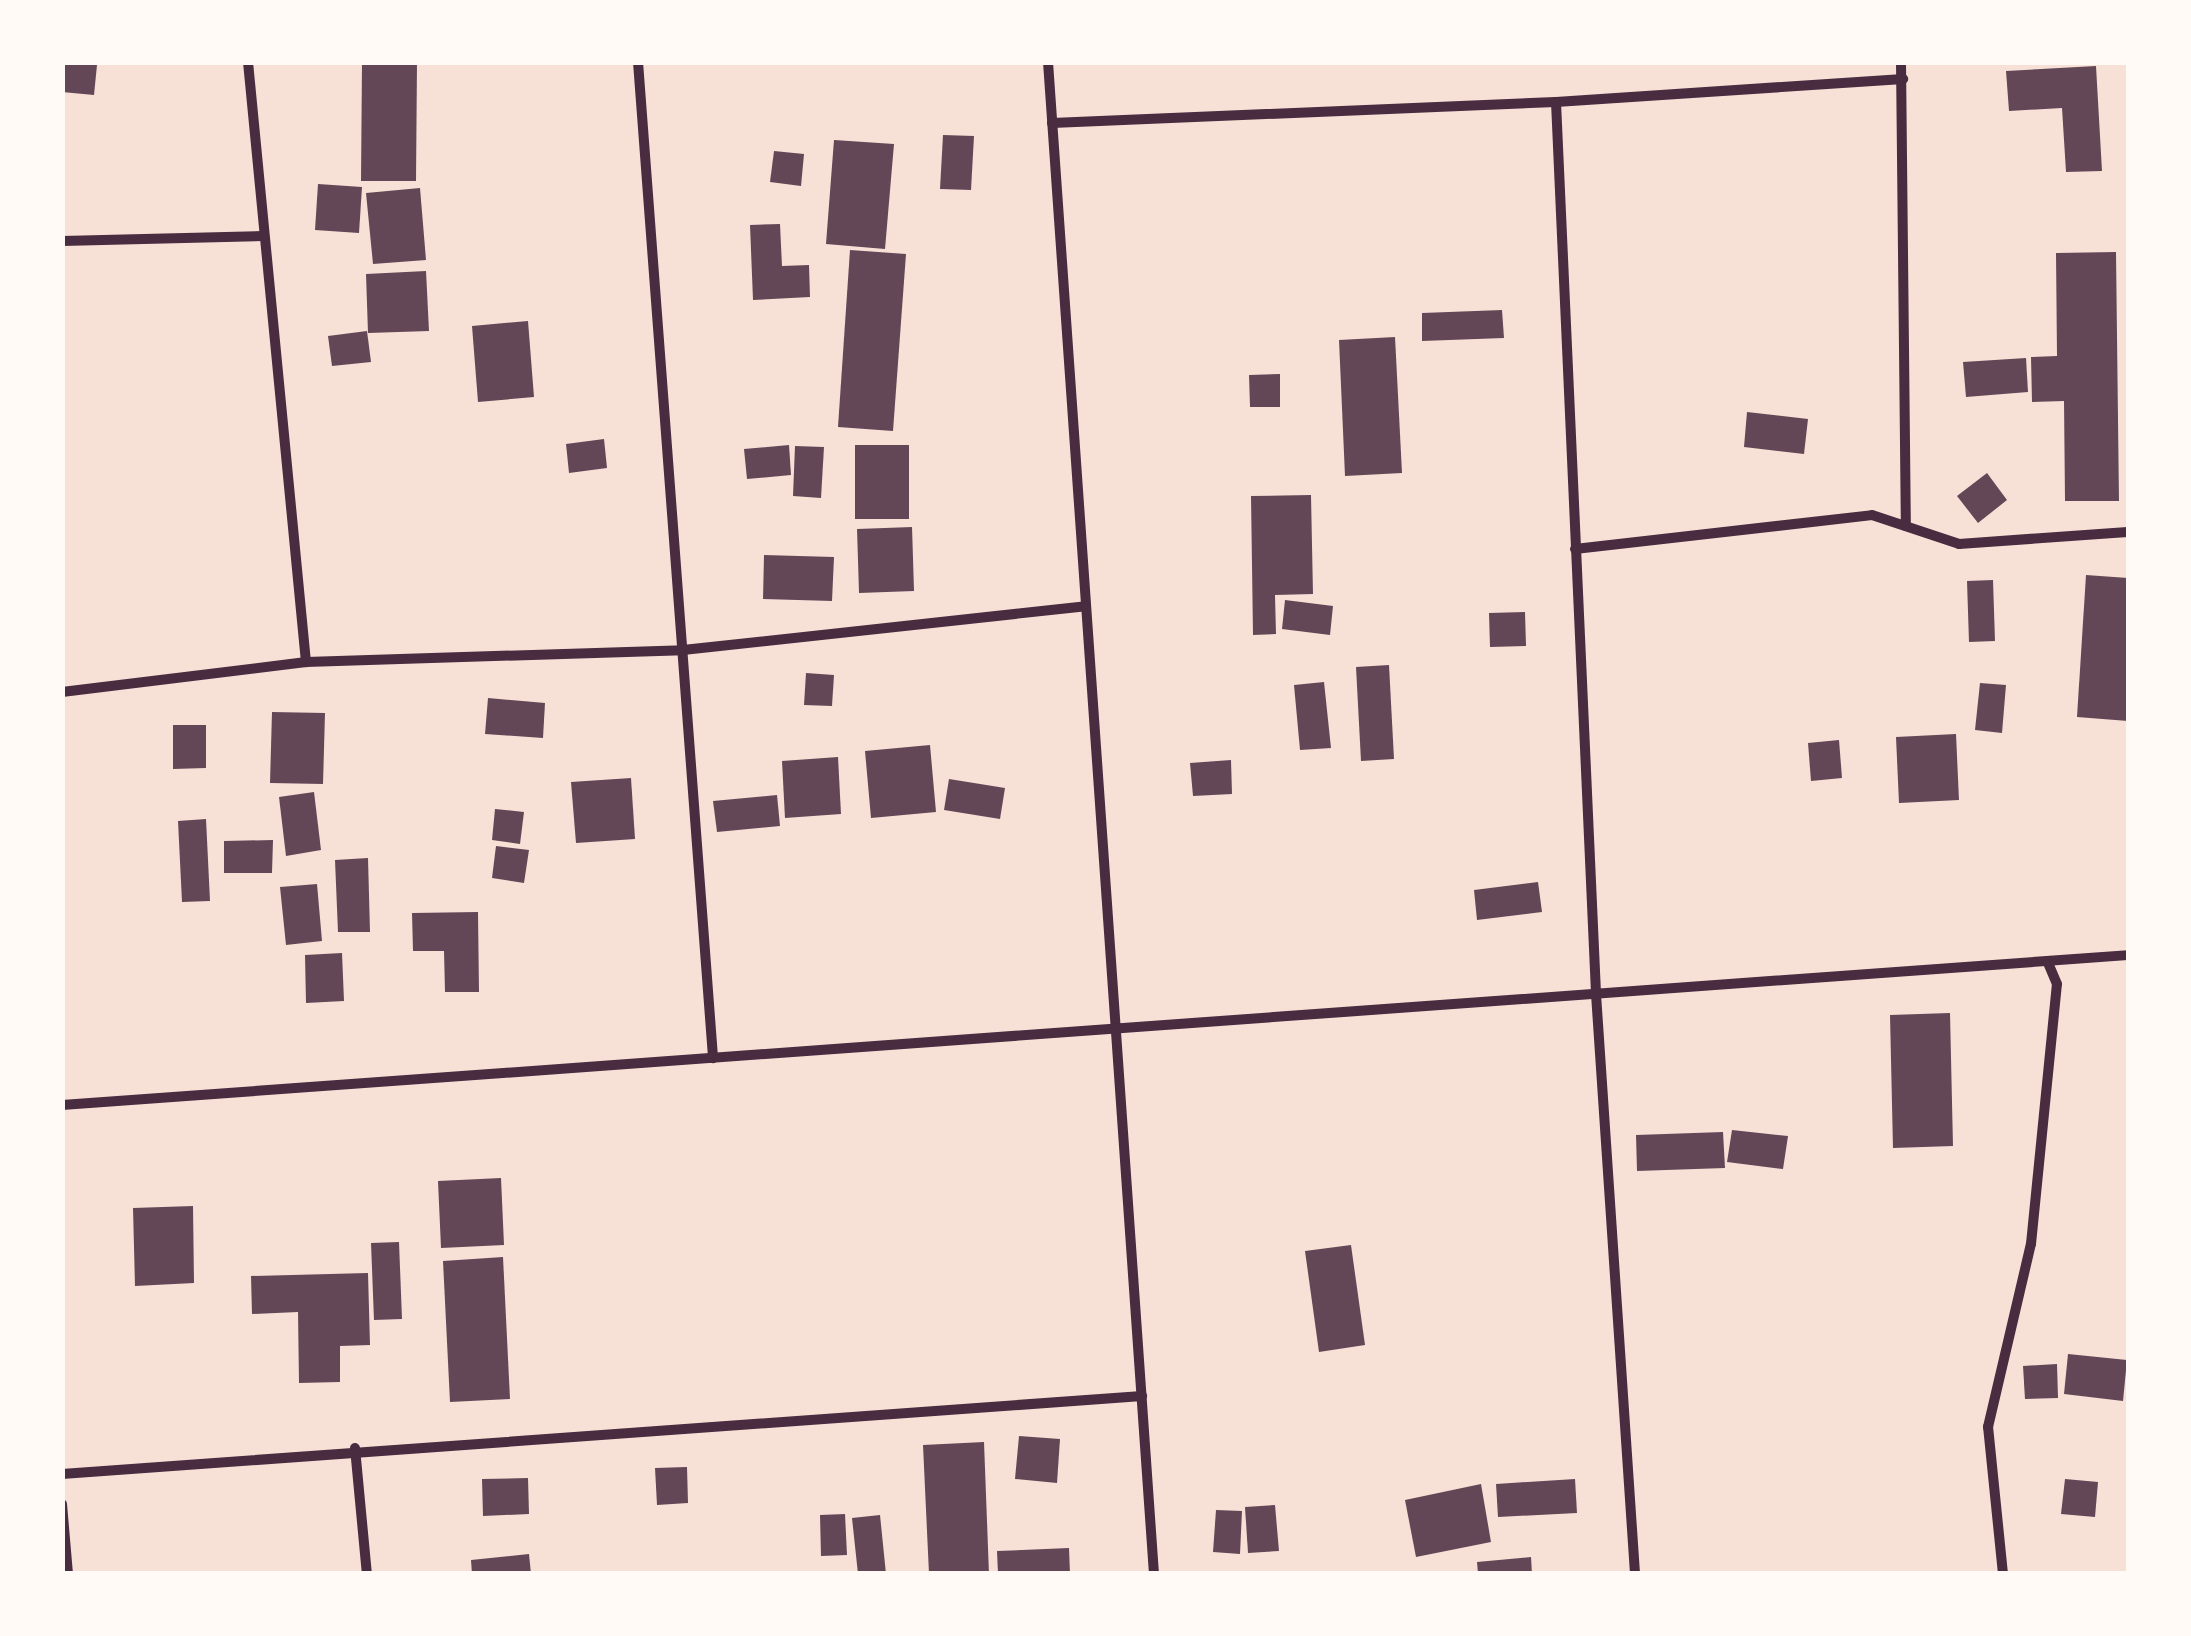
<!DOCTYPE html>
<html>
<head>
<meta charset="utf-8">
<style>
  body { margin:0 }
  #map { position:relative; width:2191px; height:1636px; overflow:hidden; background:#f7e1d7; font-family:Quicksand,sans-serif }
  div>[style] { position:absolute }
  .building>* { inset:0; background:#644757 }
  .minor>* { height:10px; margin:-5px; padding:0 5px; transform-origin:5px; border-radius:5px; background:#4a2c40 }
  span { translate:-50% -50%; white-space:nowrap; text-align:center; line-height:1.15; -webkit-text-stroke:8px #fffaf5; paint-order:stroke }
  .frame { position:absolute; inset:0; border:65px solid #fffaf5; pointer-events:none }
</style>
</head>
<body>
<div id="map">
  <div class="building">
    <div style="clip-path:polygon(65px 62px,97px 65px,94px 95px,62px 92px)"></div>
    <div style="clip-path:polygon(362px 62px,417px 62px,416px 181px,361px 181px)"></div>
    <div style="clip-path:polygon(2096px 66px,2102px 171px,2066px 172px,2062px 108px,2009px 111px,2006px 71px)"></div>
    <div style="clip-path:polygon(943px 135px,974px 136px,971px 190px,940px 189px)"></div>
    <div style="clip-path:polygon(834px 140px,894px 144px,885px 249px,826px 244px)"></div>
    <div style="clip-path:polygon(774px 151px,804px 154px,801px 186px,770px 182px)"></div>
    <div style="clip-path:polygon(318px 184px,362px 187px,359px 233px,315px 230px)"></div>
    <div style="clip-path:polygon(420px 188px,426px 260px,373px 264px,366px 193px)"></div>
    <div style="clip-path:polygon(780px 224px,782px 266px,809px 265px,810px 297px,753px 300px,750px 225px)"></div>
    <div style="clip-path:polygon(850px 250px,906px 254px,893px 431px,838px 427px)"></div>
    <div style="clip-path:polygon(2116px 252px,2119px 501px,2065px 501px,2064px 401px,2032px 402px,2031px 357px,2057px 356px,2056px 253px)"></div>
    <div style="clip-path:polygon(426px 271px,429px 331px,368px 333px,366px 274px)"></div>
    <div style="clip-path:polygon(1502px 310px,1504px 338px,1422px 341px,1422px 313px)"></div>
    <div style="clip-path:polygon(528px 321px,534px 397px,478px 402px,472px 326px)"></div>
    <div style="clip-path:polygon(367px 331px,371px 362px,332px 366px,328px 336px)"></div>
    <div style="clip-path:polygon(1395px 337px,1402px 473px,1345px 476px,1339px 340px)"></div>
    <div style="clip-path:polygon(2026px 358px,2028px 392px,1966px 397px,1963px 362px)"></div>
    <div style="clip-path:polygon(1280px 374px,1280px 407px,1250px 407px,1249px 375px)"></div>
    <div style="clip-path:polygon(1747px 412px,1808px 419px,1804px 454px,1744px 447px)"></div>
    <div style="clip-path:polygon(604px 439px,607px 468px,569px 473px,566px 444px)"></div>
    <div style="clip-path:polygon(789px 445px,791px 475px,747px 479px,744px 449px)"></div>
    <div style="clip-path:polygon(855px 445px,909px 445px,909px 519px,855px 519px)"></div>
    <div style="clip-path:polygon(795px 446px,824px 447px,821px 498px,793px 496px)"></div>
    <div style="clip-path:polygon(1987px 473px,2007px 500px,1978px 523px,1957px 496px)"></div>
    <div style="clip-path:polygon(1311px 495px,1313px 594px,1275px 595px,1276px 634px,1253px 635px,1251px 496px)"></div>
    <div style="clip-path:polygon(912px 527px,914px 591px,859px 593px,857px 529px)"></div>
    <div style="clip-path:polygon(764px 555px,834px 557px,832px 601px,763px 599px)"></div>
    <div style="clip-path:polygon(2086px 575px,2128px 578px,2128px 721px,2077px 717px)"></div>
    <div style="clip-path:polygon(1993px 580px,1995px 641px,1969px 642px,1967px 581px)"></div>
    <div style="clip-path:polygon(1285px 600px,1333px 606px,1330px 635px,1282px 629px)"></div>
    <div style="clip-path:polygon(1525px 612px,1526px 646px,1490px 647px,1489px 613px)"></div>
    <div style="clip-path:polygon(1389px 665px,1394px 759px,1361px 761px,1356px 667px)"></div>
    <div style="clip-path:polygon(806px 673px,834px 675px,832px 706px,804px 705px)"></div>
    <div style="clip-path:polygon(1324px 682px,1331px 748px,1300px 750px,1294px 685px)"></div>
    <div style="clip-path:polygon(1980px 683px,2006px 685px,2002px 733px,1975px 730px)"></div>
    <div style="clip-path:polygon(488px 698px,545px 703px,543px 738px,485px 734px)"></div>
    <div style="clip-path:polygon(272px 712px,325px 713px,323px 784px,270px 783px)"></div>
    <div style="clip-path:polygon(173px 725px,206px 725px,206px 768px,173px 769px)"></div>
    <div style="clip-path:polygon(1956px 734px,1959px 800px,1899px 803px,1896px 737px)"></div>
    <div style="clip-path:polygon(1839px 740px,1842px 778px,1811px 781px,1808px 743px)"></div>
    <div style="clip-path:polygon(930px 745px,936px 812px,871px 818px,865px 751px)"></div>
    <div style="clip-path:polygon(838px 757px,841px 814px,785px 818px,782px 761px)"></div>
    <div style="clip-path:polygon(1231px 760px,1232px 794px,1193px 796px,1190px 763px)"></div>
    <div style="clip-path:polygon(631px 778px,635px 839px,576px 843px,571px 782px)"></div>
    <div style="clip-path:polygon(949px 779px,1005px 788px,1000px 819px,944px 810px)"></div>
    <div style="clip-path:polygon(314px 792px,321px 850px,286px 856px,279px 797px)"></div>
    <div style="clip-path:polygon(777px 795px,780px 826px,717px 832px,713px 801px)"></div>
    <div style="clip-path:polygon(495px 809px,524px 812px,520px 844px,492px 840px)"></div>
    <div style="clip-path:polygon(206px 819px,210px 901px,182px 902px,178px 821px)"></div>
    <div style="clip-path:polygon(273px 840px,272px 873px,224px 873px,224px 841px)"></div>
    <div style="clip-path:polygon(496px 846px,529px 850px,524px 883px,492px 878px)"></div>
    <div style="clip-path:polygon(368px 858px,370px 932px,338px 932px,335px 860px)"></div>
    <div style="clip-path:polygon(1538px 882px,1542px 912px,1477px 920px,1474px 890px)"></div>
    <div style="clip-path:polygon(317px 884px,322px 941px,286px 945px,280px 887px)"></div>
    <div style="clip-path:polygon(478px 912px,479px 992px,445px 992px,444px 951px,413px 951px,412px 913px)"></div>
    <div style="clip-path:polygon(342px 953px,344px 1001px,306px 1003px,305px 955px)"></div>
    <div style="clip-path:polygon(1950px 1013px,1953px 1146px,1893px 1148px,1890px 1015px)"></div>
    <div style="clip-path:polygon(1732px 1130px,1788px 1136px,1783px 1169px,1727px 1162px)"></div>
    <div style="clip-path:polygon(1723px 1132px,1725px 1168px,1637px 1171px,1636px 1135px)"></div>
    <div style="clip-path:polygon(501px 1178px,504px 1245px,441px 1248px,438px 1181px)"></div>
    <div style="clip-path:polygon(193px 1206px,194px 1283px,135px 1286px,133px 1208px)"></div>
    <div style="clip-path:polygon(399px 1242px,402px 1319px,374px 1320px,371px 1243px)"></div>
    <div style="clip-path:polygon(1351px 1245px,1365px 1345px,1319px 1352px,1305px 1251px)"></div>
    <div style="clip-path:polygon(503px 1257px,510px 1399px,450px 1402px,443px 1261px)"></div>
    <div style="clip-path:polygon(368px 1273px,370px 1345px,340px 1346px,340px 1382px,299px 1383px,298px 1312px,252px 1314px,251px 1276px)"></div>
    <div style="clip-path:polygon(2068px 1354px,2127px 1360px,2123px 1401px,2064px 1394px)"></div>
    <div style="clip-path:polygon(2057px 1364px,2058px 1398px,2025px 1399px,2023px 1366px)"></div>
    <div style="clip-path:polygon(1019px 1436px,1060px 1439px,1057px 1483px,1015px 1479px)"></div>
    <div style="clip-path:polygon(984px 1442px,989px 1574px,929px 1574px,923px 1445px)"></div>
    <div style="clip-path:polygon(687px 1467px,688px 1503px,657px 1505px,655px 1468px)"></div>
    <div style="clip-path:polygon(528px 1478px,529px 1514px,483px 1516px,482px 1479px)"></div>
    <div style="clip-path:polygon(1575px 1479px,1577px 1513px,1498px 1517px,1496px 1484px)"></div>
    <div style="clip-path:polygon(2065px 1479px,2098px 1482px,2095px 1517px,2061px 1514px)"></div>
    <div style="clip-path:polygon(1481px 1484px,1491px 1542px,1416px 1557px,1405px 1500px)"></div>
    <div style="clip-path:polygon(1275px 1505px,1279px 1551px,1248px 1553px,1245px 1507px)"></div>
    <div style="clip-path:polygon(1216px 1510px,1242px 1511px,1240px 1554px,1213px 1552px)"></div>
    <div style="clip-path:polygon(845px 1514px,847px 1555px,821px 1556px,820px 1515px)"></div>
    <div style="clip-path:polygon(880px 1515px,886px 1574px,858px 1574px,852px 1518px)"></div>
    <div style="clip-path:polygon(1069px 1548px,1070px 1574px,998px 1574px,997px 1551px)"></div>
    <div style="clip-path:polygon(529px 1554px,531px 1574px,472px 1574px,471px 1560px)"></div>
    <div style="clip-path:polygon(1531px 1557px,1532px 1574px,1478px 1574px,1477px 1562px)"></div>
  </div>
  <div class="minor">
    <div style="left:248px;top:62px;width:603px;rotate:84.48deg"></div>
    <div style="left:638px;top:62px;width:999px;rotate:85.69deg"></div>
    <div style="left:1048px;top:62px;width:1516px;rotate:85.99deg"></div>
    <div style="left:1901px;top:62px;width:464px;rotate:89.4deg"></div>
    <div style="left:1556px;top:102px;width:893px;rotate:87.43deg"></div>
    <div style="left:1596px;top:994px;width:581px;rotate:86.15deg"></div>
    <div style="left:1052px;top:123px;width:504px;rotate:-2.39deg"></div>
    <div style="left:1556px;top:102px;width:348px;rotate:-3.8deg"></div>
    <div style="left:62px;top:241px;width:201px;rotate:-1.4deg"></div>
    <div style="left:1575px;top:549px;width:299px;rotate:-6.5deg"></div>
    <div style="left:1872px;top:515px;width:92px;rotate:18.4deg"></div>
    <div style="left:1959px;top:544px;width:169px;rotate:-4.1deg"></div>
    <div style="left:62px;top:692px;width:246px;rotate:-7deg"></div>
    <div style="left:306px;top:662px;width:377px;rotate:-1.8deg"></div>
    <div style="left:683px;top:650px;width:405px;rotate:-6.2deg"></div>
    <div style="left:62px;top:1105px;width:2071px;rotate:-4.15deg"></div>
    <div style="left:355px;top:1448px;width:127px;rotate:84.6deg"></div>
    <div style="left:62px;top:1474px;width:1083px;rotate:-4.13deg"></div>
    <div style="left:62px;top:1504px;width:70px;rotate:85.1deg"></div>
    <div style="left:2003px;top:1574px;width:148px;rotate:-95.8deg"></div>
    <div style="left:1988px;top:1427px;width:188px;rotate:-76.8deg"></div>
    <div style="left:2031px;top:1244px;width:261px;rotate:-84.3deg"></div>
    <div style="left:2057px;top:984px;width:25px;rotate:-113deg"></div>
  </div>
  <div class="frame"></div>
</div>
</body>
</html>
